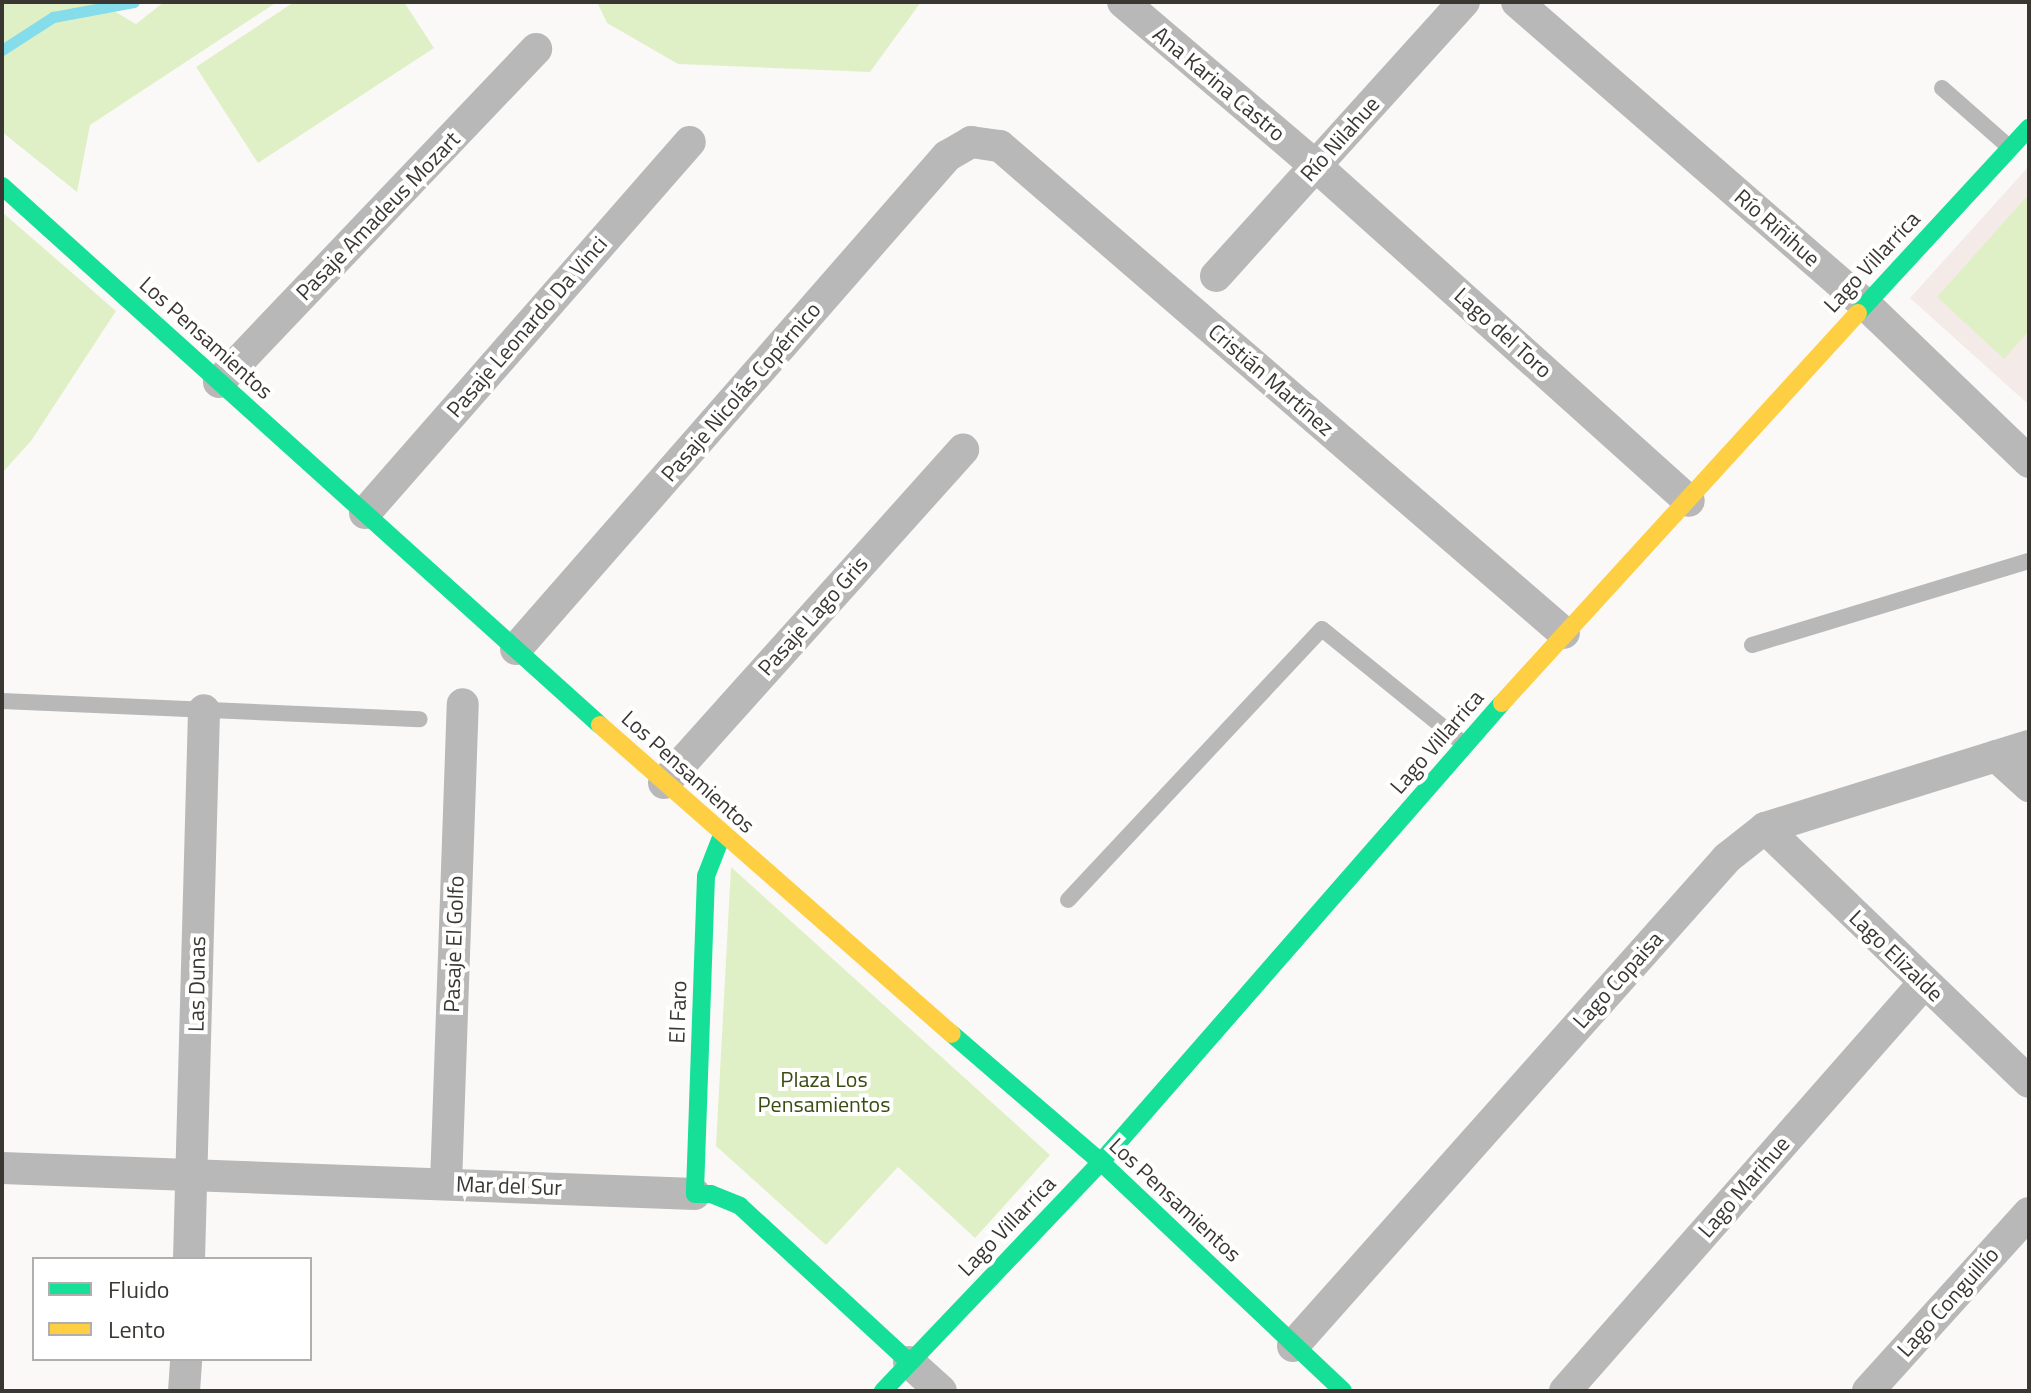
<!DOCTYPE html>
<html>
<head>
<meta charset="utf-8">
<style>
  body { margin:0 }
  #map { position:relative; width:2031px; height:1393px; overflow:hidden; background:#fbf9f7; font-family:"Titillium Web",sans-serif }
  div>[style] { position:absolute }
  .education>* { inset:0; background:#f4eae8 }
  .green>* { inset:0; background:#e0f0c6 }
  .stream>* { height:11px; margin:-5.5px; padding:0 5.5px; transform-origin:5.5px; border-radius:5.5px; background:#85dceb }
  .lane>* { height:16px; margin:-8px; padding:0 8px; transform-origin:8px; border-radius:8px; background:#b8b8b8 }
  .street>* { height:32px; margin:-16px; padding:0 16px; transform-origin:16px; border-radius:16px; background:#b8b8b8 }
  .fast>* { height:18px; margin:-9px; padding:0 9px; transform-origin:9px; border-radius:9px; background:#16e098 }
  .slow>* { height:18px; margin:-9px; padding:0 9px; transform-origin:9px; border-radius:9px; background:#ffcf43 }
  span { translate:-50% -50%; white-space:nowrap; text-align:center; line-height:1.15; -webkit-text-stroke:8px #fff; paint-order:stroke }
  .street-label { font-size:22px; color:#3a3632 }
  .park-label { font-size:22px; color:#394c11 }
  .frame { position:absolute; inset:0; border:4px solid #3a3632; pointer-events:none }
  .legend { position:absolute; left:32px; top:1257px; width:280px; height:104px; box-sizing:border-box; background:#fff; border:2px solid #b0afad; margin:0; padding:10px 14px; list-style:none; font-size:24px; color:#3a3632 }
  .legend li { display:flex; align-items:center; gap:16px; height:40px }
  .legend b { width:40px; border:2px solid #b0afad }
</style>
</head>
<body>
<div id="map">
  <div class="education">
    <div style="clip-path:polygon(2029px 166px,2029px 405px,1910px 298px)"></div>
  </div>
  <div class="green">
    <div style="clip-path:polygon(2px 2px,99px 2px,136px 24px,164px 2px,277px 2px,90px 125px,77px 192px,2px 132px)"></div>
    <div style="clip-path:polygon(294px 2px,404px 2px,434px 48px,258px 163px,196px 67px)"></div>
    <div style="clip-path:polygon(597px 2px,921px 2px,870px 72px,678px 64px,607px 23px)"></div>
    <div style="clip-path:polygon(2029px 194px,2029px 331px,2004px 359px,1937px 297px)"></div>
    <div style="clip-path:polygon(2px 212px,116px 311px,31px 441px,2px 473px)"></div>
    <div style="clip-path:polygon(731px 867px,1050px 1155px,975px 1238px,898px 1167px,826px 1245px,716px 1146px)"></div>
  </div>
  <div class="stream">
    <div style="left:2px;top:50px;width:61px;rotate:-32.9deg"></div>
    <div style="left:53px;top:17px;width:82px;rotate:-10.5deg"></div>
  </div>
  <div class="lane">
    <div style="left:1942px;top:88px;width:89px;rotate:41.4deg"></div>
    <div style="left:1752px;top:645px;width:289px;rotate:-16.9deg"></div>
    <div style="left:2px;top:701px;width:418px;rotate:2.5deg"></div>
    <div style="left:1068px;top:900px;width:371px;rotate:-46.9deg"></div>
    <div style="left:1322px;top:629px;width:183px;rotate:39deg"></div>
  </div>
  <div class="street">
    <div style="left:1123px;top:2px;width:253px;rotate:40.4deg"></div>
    <div style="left:1316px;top:166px;width:501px;rotate:41.93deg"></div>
    <div style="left:1517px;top:2px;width:461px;rotate:41deg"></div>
    <div style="left:1865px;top:304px;width:228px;rotate:43.9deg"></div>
    <div style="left:1216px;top:276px;width:370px;rotate:-47.9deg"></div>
    <div style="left:219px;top:382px;width:460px;rotate:-46.4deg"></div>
    <div style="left:365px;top:513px;width:493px;rotate:-48.8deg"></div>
    <div style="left:516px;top:649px;width:655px;rotate:-48.84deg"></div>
    <div style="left:947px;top:156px;width:28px;rotate:-30deg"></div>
    <div style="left:971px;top:142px;width:29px;rotate:8deg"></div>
    <div style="left:1000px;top:146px;width:745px;rotate:40.81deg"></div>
    <div style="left:1996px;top:756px;width:45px;rotate:42.3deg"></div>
    <div style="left:664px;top:783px;width:448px;rotate:-48.1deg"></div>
    <div style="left:1765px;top:828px;width:366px;rotate:43.9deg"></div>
    <div style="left:2px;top:1168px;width:693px;rotate:2.15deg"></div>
    <div style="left:446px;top:1184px;width:480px;rotate:-88deg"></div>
    <div style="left:189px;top:1259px;width:549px;rotate:-88.43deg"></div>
    <div style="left:1293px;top:1346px;width:653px;rotate:-48.35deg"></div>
    <div style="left:1727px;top:858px;width:48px;rotate:-38.3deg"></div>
    <div style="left:1765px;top:828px;width:276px;rotate:-17.3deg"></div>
    <div style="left:909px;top:1362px;width:43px;rotate:42.2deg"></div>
    <div style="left:184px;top:1391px;width:32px;rotate:-86deg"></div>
    <div style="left:1565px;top:1391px;width:542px;rotate:-48.66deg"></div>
    <div style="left:1868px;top:1391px;width:240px;rotate:-47.9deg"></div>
  </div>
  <div class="fast">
    <div style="left:2px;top:186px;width:805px;rotate:42.03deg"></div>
    <div style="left:1858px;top:313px;width:252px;rotate:-47.3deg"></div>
    <div style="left:722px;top:835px;width:44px;rotate:111.3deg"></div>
    <div style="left:706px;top:876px;width:318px;rotate:92deg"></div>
    <div style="left:695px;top:1194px;width:16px"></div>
    <div style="left:711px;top:1194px;width:31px;rotate:22deg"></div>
    <div style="left:740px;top:1206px;width:230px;rotate:42.7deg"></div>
    <div style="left:952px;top:1034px;width:196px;rotate:40.7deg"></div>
    <div style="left:1101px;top:1162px;width:333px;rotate:43.4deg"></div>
    <div style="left:883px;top:1391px;width:316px;rotate:-46.4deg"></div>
    <div style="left:1101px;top:1162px;width:609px;rotate:-48.86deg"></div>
  </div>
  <div class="slow">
    <div style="left:1502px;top:703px;width:528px;rotate:-47.61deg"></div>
    <div style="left:600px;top:725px;width:468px;rotate:41.3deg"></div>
  </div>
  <div class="street-label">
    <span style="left:1219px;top:84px;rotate:40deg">Ana Karina Castro</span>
    <span style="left:1340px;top:139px;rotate:-48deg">Río Nilahue</span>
    <span style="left:378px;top:216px;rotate:-46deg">Pasaje Amadeus Mozart</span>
    <span style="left:1777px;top:228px;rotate:41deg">Río Riñihue</span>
    <span style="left:1872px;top:262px;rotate:-47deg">Lago Villarrica</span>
    <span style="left:527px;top:327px;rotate:-49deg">Pasaje Leonardo Da Vinci</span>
    <span style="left:1503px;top:333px;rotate:42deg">Lago del Toro</span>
    <span style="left:206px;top:338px;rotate:42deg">Los Pensamientos</span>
    <span style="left:1271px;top:380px;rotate:41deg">Cristián Martínez</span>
    <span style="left:741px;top:392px;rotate:-49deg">Pasaje Nicolás Copérnico</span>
    <span style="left:813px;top:616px;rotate:-48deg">Pasaje Lago Gris</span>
    <span style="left:1437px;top:742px;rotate:-49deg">Lago Villarrica</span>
    <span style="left:688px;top:772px;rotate:42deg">Los Pensamientos</span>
    <span style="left:454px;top:944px;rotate:-88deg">Pasaje El Golfo</span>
    <span style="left:1896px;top:956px;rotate:44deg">Lago Elizalde</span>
    <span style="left:1618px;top:980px;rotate:-48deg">Lago Copaisa</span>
    <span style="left:197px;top:984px;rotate:-89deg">Las Dunas</span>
    <span style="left:678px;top:1012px;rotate:-88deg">El Faro</span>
    <span style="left:509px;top:1186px;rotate:2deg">Mar del Sur</span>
    <span style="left:1744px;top:1187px;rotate:-49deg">Lago Marihue</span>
    <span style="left:1175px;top:1200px;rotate:43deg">Los Pensamientos</span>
    <span style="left:1007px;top:1226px;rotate:-46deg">Lago Villarrica</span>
    <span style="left:1948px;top:1302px;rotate:-48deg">Lago Conguillío</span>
  </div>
  <div class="park-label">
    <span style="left:824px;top:1092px">Plaza Los<br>Pensamientos</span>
  </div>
  <div class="frame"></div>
  <ul class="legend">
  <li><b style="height:10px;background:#16e098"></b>Fluido</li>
  <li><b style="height:10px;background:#ffcf43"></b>Lento</li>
  </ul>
</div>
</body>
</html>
